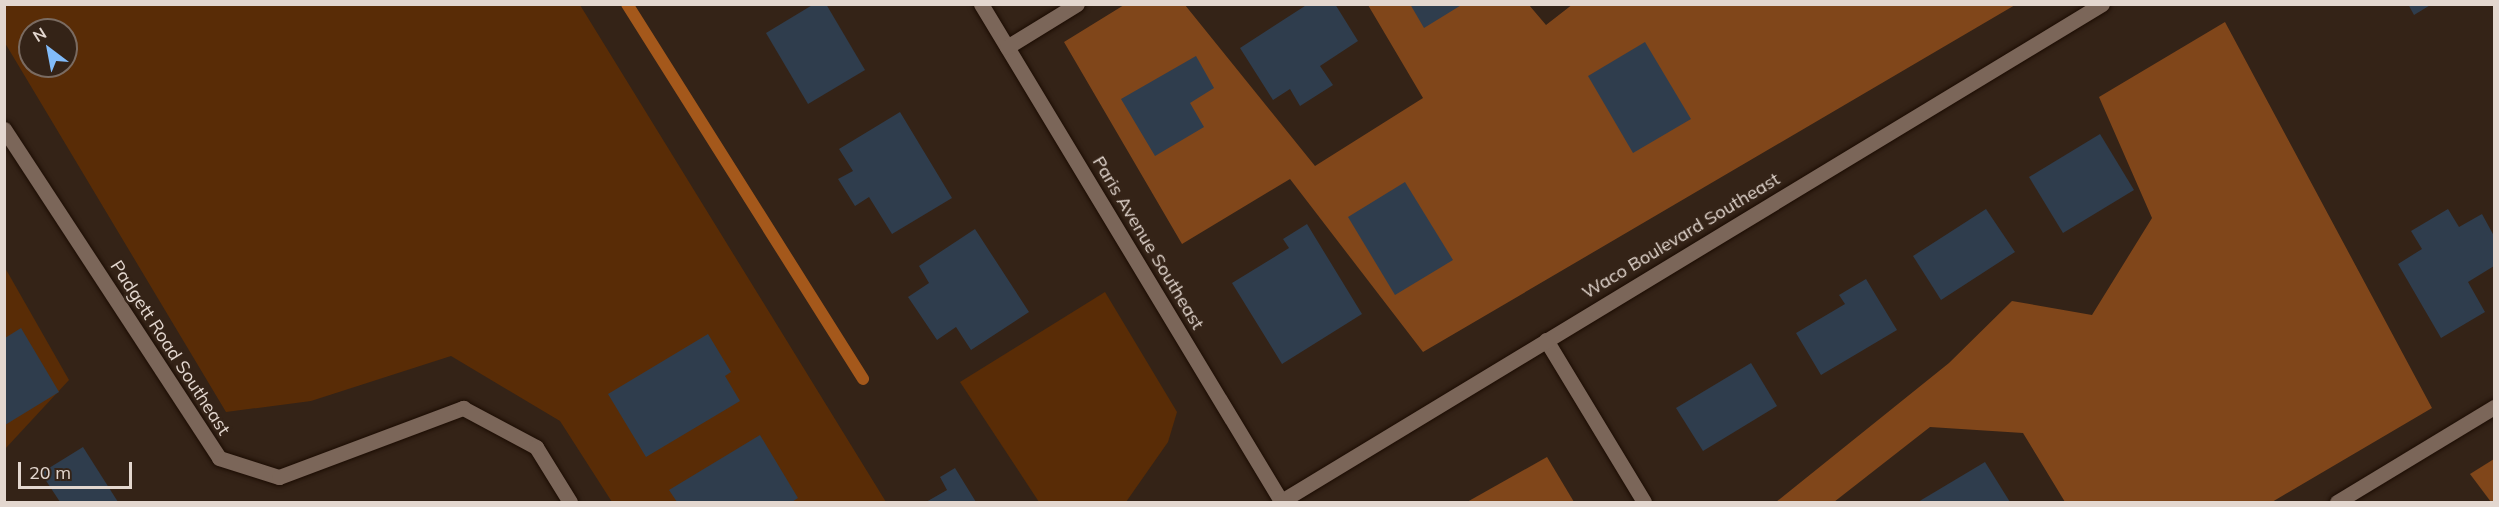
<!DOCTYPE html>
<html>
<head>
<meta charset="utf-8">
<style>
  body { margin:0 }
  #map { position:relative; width:2499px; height:507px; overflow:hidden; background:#342317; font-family:Mulish,sans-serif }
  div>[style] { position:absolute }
  .green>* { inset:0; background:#592c06 }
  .forest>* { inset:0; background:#80461a }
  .stream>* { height:12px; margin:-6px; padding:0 6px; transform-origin:6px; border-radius:6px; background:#a4581b }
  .building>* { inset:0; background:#2f3d4d }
  .roads { filter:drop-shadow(0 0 2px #1b0c03) drop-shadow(0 0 2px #1b0c03) }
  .minor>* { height:15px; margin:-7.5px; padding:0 7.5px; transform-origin:7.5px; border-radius:7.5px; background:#7b6659 }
  .tertiary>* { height:15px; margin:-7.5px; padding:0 7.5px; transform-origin:7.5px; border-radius:7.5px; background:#7b6659 }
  span { translate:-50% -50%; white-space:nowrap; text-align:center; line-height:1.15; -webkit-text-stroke:5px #342317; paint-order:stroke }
  .street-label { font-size:18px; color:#e3d7cf }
  .frame { position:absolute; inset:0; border:6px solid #e3d7cf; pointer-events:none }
  .north { position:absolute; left:18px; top:18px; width:60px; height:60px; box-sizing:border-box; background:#342317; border:2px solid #7a6b61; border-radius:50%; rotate:328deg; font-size:16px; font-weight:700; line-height:24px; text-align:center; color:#e3d7cf }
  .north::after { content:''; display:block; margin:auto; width:21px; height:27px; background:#82bcfa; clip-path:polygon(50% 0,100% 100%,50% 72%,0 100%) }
  .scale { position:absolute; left:18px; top:462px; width:114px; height:27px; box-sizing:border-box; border:3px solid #e3d7cf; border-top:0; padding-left:8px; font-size:18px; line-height:21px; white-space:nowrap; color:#e3d7cf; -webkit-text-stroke:4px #342317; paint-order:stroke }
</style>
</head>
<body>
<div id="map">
  <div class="green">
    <div style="clip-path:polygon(evenodd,5px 5px,580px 5px,886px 502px,612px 502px,560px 421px,451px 356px,311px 401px,226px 412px,5px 43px,5px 5px,30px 30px,66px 30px,66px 66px,30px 66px,30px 30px)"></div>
    <div style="clip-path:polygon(4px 266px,69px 380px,5px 449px,4px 449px)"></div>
    <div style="clip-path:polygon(1105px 292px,1177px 412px,1168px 442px,1126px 502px,1039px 502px,960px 382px)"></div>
  </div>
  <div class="forest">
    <div style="clip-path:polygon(1573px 4px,2015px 5px,1423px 352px,1290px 179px,1182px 244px,1064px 42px,1124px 5px,1185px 5px,1315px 166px,1423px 98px,1368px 5px,1529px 5px,1546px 25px)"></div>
    <div style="clip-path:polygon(2225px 22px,2432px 408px,2272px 502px,2065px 502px,2023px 433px,1930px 427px,1834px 502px,1776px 502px,1949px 363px,2012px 301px,2092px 315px,2152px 218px,2099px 97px)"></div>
    <div style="clip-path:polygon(1547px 457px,1574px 502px,1467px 502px)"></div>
    <div style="clip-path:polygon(2494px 459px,2494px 502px,2491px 502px,2470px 474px)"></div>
  </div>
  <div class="stream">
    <div style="left:627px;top:4px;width:443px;rotate:57.8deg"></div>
  </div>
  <div class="building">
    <div style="clip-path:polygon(814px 4px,826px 4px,865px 70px,808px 104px,766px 33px)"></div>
    <div style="clip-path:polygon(1308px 4px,1335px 4px,1358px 41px,1320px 66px,1333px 85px,1300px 106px,1290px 89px,1273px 100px,1240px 48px)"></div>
    <div style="clip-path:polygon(1410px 4px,1463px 4px,1424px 28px)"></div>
    <div style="clip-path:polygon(2408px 4px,2432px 4px,2414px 15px)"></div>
    <div style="clip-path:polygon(1645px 42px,1691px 119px,1633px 153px,1588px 76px)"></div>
    <div style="clip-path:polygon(1196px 56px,1214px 88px,1190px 103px,1204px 127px,1155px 156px,1121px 99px)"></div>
    <div style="clip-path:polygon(900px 112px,952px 198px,892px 234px,869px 197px,855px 206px,838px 179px,853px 171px,839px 149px)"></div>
    <div style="clip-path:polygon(2100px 134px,2134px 190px,2063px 233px,2029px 177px)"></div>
    <div style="clip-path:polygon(1405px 182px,1453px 260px,1395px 295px,1348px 217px)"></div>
    <div style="clip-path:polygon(1986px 209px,2015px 252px,1941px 300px,1913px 256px)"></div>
    <div style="clip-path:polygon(2448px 209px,2459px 227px,2482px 214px,2494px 236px,2494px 266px,2468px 282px,2485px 312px,2441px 338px,2398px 264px,2422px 249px,2411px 231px)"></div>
    <div style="clip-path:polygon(1307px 224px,1362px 314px,1282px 364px,1232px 283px,1289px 248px,1283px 239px)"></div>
    <div style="clip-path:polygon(975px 229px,1029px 312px,971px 350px,956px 327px,937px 340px,908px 297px,929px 283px,919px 266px)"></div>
    <div style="clip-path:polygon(1866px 279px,1897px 330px,1821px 375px,1796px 333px,1845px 304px,1839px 295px)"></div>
    <div style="clip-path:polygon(21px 328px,59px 392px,5px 425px,5px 338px)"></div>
    <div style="clip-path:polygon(708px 334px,731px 372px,725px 376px,740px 401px,646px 457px,608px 394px)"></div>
    <div style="clip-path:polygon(1751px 363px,1777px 406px,1703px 451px,1676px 408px)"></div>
    <div style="clip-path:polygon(760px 435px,798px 498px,792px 502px,677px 502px,669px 490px)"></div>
    <div style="clip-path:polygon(83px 447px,118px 502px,60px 502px,41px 473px)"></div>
    <div style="clip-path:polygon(1985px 462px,2010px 502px,1918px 502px)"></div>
    <div style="clip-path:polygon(955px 468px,976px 502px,926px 502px,947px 490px,940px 477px)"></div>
  </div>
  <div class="roads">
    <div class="minor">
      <div style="left:981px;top:4px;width:581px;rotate:58.88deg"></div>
      <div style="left:1007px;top:47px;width:82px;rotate:-31.6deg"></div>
      <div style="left:4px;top:129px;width:393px;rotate:56.8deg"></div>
      <div style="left:219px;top:458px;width:63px;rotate:17.6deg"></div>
      <div style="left:279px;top:477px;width:197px;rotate:-20.6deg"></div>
      <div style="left:463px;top:408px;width:83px;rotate:28.1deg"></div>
      <div style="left:536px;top:447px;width:65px;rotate:58.3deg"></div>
      <div style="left:1546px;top:340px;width:189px;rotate:58.8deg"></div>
      <div style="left:2337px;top:502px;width:184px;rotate:-31.2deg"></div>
    </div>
    <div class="tertiary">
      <div style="left:1280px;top:502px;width:961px;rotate:-31.21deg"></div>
    </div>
  </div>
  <div class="street-label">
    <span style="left:1681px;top:236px;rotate:-31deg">Waco Boulevard Southeast</span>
    <span style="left:1148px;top:243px;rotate:59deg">Paris Avenue Southeast</span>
    <span style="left:170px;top:348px;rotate:57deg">Padgett Road Southeast</span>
  </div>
  <div class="frame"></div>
  <div class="north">N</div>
  <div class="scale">20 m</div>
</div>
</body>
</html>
